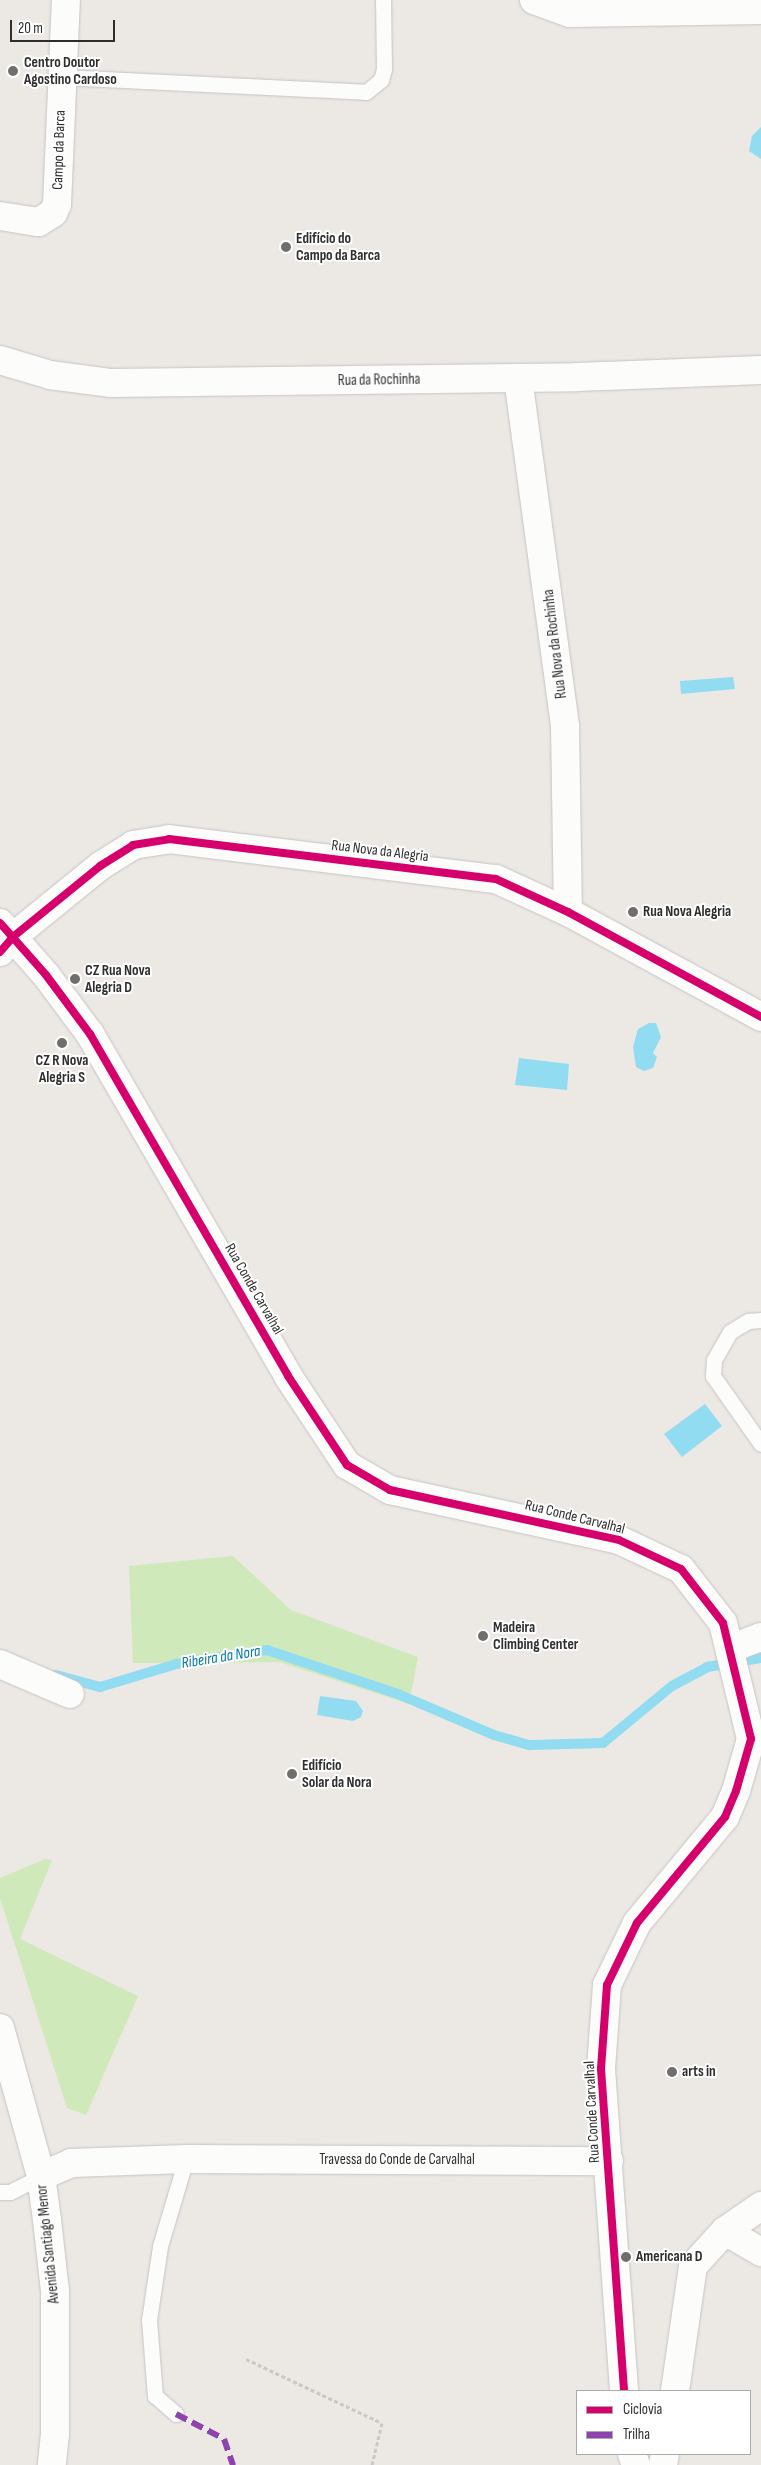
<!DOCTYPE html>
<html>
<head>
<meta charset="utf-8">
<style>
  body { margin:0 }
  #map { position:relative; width:761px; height:2465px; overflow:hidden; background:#ece8e4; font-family:"Sofia Sans Condensed",sans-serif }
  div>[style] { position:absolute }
  .green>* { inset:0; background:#cfe9bb }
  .water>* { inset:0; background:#92dcf2 }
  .stream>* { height:10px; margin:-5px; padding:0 5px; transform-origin:5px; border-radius:5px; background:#92dcf2 }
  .path>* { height:3px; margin-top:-1.5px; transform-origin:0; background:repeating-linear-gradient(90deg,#c9c9c8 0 4px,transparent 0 6.5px) }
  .roads { filter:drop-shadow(0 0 1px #c5c4c5) drop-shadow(0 0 1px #c5c4c5) }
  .lane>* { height:15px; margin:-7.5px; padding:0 7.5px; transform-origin:7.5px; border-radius:7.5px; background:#fcfcfb }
  .street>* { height:28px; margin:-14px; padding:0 14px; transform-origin:14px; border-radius:14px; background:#fcfcfb }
  .secondary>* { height:28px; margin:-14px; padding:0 14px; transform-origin:14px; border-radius:14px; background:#fcfcfb }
  .quiet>* { height:6px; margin-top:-3px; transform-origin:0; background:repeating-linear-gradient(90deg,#8e44ad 0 12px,transparent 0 18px) }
  .cycleway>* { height:8px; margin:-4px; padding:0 4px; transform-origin:4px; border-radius:4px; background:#d6006c }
  .dots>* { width:14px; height:14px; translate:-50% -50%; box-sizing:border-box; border:2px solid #fff; border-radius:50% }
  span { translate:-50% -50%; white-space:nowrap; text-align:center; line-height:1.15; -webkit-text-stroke:4px #fff; paint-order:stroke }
  .poi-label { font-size:15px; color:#2e2e2e; font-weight:700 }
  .left { translate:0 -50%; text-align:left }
  .street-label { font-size:15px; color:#2e2e2e }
  .water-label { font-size:16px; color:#0477ac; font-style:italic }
  .legend { position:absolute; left:576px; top:2390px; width:175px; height:65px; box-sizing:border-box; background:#fff; border:1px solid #ababab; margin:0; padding:6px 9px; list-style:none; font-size:15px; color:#2e2e2e }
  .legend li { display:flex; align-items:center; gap:10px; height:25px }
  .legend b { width:25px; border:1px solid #ababab }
  .scale { position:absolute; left:10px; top:20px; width:105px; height:22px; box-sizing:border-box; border:2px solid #2e2e2e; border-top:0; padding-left:6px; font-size:15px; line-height:18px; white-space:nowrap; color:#2e2e2e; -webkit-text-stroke:4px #fff; paint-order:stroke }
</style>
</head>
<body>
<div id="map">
  <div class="green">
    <div style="clip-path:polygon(233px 1556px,291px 1610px,418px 1657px,409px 1704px,279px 1662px,133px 1663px,129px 1566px)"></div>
    <div style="clip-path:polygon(45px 1859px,52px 1860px,20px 1939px,138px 1996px,86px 2115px,67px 2108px,0 1898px,0 1878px)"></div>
  </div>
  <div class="water">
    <div style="clip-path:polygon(761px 127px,761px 159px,749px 151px,752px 136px)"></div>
    <div style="clip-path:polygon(733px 677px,735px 689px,681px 694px,680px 681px)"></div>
    <div style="clip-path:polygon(649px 1023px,656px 1023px,661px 1037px,653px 1053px,657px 1057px,653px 1068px,644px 1071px,636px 1067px,633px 1047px,638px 1029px)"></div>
    <div style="clip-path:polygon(519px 1058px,569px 1064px,567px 1090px,515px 1085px)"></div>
    <div style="clip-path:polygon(705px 1404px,722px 1426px,682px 1457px,664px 1434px)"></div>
    <div style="clip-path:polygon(320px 1696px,356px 1701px,363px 1711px,361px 1717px,353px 1721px,317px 1715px)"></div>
  </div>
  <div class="stream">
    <div style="left:56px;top:1675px;width:46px;rotate:15.3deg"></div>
    <div style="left:100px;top:1687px;width:79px;rotate:-16.8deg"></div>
    <div style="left:176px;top:1664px;width:92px;rotate:-8.7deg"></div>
    <div style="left:267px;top:1650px;width:138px;rotate:18.6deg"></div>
    <div style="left:398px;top:1694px;width:104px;rotate:23.1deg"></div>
    <div style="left:494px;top:1735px;width:37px;rotate:16deg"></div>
    <div style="left:530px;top:1745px;width:73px;rotate:-1.6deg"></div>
    <div style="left:603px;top:1743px;width:89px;rotate:-39.6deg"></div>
    <div style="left:672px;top:1686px;width:40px;rotate:-28deg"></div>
    <div style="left:707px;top:1667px;width:55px;rotate:-9.5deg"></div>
  </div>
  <div class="path">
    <div style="left:246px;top:2359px;width:150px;rotate:25.2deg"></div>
    <div style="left:382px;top:2423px;width:43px;rotate:103.4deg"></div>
  </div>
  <div class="roads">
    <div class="lane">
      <div style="left:62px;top:77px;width:304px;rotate:2.8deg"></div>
      <div style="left:366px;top:92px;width:19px;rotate:-39deg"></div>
      <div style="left:381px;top:80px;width:11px;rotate:-75deg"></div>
      <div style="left:384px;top:69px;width:69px;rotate:-90.8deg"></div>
      <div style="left:761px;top:1320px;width:13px;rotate:176deg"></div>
      <div style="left:748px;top:1321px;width:21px;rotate:149deg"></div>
      <div style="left:730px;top:1332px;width:32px;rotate:120deg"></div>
      <div style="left:714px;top:1360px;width:16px;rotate:94deg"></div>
      <div style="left:713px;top:1376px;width:83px;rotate:54.8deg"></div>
      <div style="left:0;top:2192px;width:10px"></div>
      <div style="left:10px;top:2192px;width:35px;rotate:-27deg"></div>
      <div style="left:176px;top:2414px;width:28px;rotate:-139deg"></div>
      <div style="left:155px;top:2396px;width:76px;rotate:-94.5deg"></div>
      <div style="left:149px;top:2320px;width:75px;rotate:-81.5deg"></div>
      <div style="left:160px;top:2246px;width:91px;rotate:-73.4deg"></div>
    </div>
    <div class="street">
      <div style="left:0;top:216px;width:39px;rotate:9deg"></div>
      <div style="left:39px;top:222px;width:17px;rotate:-33deg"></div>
      <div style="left:53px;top:213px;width:10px;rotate:-66deg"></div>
      <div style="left:57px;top:204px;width:204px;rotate:-87.5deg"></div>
      <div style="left:518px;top:378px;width:351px;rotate:82.3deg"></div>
      <div style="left:565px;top:726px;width:186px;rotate:89.1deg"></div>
      <div style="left:0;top:952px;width:21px;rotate:-49deg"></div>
      <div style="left:14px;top:936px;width:111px;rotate:-39.1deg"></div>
      <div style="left:100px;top:866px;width:39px;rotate:-32deg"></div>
      <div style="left:133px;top:845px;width:36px;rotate:-9deg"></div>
      <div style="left:169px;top:839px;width:329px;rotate:7deg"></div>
      <div style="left:496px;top:879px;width:79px;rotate:24.6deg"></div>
      <div style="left:568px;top:912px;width:220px;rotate:28.5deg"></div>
      <div style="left:732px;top:1648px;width:31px;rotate:-21deg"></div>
      <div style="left:0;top:1664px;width:76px;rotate:23.2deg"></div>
      <div style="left:41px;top:2176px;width:33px;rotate:-23deg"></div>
      <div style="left:71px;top:2163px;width:115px;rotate:-2deg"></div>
      <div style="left:186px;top:2159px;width:423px;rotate:0.3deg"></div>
      <div style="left:725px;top:2231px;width:42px;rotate:30.3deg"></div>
      <div style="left:675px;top:2391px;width:126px;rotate:-81.8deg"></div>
      <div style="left:693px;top:2266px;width:47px;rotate:-47.6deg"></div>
      <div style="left:725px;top:2231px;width:44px;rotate:-34.8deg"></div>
      <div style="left:663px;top:2465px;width:11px;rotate:-80deg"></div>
    </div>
    <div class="secondary">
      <div style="left:534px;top:0;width:38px;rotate:20deg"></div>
      <div style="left:570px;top:13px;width:191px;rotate:-0.9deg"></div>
      <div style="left:0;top:360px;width:52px;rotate:16.7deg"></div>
      <div style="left:50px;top:375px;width:62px;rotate:7.5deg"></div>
      <div style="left:111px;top:383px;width:466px;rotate:-0.7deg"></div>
      <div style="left:577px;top:377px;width:184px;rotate:-2.2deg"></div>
      <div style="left:0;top:923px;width:69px;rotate:48.5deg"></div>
      <div style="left:46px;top:975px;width:74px;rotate:53.3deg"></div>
      <div style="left:90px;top:1034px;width:395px;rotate:59.9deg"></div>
      <div style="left:288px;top:1376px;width:107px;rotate:56.5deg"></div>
      <div style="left:347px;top:1465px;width:50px;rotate:30.2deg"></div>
      <div style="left:390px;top:1490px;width:234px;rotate:12.3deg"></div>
      <div style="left:619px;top:1540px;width:68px;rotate:25.1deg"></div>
      <div style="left:681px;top:1569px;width:68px;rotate:52.1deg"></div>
      <div style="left:723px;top:1623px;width:119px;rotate:76.4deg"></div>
      <div style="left:751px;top:1739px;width:54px;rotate:106.1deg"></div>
      <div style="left:736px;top:1791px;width:28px;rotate:113deg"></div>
      <div style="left:725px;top:1817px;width:138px;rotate:129.7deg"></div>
      <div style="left:637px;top:1923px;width:69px;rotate:115.8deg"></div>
      <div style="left:607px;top:1985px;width:84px;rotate:94.1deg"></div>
      <div style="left:601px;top:2069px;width:323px;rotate:85.9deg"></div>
      <div style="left:0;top:2028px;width:154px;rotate:74.5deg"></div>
      <div style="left:41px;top:2176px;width:44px;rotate:82.2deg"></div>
      <div style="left:47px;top:2220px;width:71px;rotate:83.6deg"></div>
      <div style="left:55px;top:2291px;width:143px;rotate:90deg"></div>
      <div style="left:55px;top:2434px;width:31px;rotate:96deg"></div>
      <div style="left:632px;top:2454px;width:12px;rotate:70deg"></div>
    </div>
  </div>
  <div class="quiet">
    <div style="left:176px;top:2414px;width:54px;rotate:27.5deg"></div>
    <div style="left:224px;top:2439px;width:28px;rotate:71deg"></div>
  </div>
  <div class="cycleway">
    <div style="left:0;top:923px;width:69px;rotate:48.5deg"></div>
    <div style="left:46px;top:975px;width:74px;rotate:53.3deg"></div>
    <div style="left:90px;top:1034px;width:395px;rotate:59.9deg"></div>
    <div style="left:288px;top:1376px;width:107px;rotate:56.5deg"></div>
    <div style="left:347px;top:1465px;width:50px;rotate:30.2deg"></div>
    <div style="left:390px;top:1490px;width:234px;rotate:12.3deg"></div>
    <div style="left:619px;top:1540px;width:68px;rotate:25.1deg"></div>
    <div style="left:681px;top:1569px;width:68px;rotate:52.1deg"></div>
    <div style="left:723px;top:1623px;width:119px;rotate:76.4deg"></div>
    <div style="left:751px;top:1739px;width:54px;rotate:106.1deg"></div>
    <div style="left:736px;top:1791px;width:28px;rotate:113deg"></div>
    <div style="left:725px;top:1817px;width:138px;rotate:129.7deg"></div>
    <div style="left:637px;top:1923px;width:69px;rotate:115.8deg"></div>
    <div style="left:607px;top:1985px;width:84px;rotate:94.1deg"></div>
    <div style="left:601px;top:2069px;width:323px;rotate:85.9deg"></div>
    <div style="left:0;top:952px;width:21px;rotate:-49deg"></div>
    <div style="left:14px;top:936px;width:111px;rotate:-39.1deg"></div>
    <div style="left:100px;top:866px;width:39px;rotate:-32deg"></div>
    <div style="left:133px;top:845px;width:36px;rotate:-9deg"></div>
    <div style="left:169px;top:839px;width:329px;rotate:7deg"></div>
    <div style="left:496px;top:879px;width:79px;rotate:24.6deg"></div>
    <div style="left:568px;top:912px;width:220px;rotate:28.5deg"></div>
  </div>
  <div class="dots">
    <div style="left:13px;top:71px;background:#706f6e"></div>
    <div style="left:286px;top:247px;background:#706f6e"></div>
    <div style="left:633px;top:912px;background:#706f6e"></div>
    <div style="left:75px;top:979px;background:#706f6e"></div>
    <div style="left:62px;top:1043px;background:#706f6e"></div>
    <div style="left:483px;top:1636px;background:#706f6e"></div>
    <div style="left:292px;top:1774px;background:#706f6e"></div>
    <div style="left:672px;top:2072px;background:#706f6e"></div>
    <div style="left:626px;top:2257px;background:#706f6e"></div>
  </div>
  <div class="poi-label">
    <span class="left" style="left:24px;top:71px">Centro Doutor<br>Agostino Cardoso</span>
    <span class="left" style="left:296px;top:247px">Edifício do<br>Campo da Barca</span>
    <span class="left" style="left:643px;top:912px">Rua Nova Alegria</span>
    <span class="left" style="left:85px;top:979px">CZ Rua Nova<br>Alegria D</span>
    <span style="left:62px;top:1069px">CZ R Nova<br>Alegria S</span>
    <span class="left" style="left:493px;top:1636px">Madeira<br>Climbing Center</span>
    <span class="left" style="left:302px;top:1774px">Edifício<br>Solar da Nora</span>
    <span class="left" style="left:682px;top:2072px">arts in</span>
    <span class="left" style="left:636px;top:2257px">Americana D</span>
  </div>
  <div class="street-label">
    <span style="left:59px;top:150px;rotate:-88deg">Campo da Barca</span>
    <span style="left:379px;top:380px;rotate:-1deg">Rua da Rochinha</span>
    <span style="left:555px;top:644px;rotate:-97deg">Rua Nova da Rochinha</span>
    <span style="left:380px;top:851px;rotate:7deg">Rua Nova da Alegria</span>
    <span style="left:254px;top:1289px;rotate:60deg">Rua Conde Carvalhal</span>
    <span style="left:575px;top:1517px;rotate:14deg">Rua Conde Carvalhal</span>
    <span style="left:592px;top:2112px;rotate:-93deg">Rua Conde Carvalhal</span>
    <span style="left:397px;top:2160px">Travessa do Conde de Carvalhal</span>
    <span style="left:48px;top:2244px;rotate:-96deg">Avenida Santiago Menor</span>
  </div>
  <div class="water-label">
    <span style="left:221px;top:1658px;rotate:-9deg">Ribeira da Nora</span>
  </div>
  <ul class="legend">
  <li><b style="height:6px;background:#d6006c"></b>Ciclovia</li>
  <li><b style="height:6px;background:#8e44ad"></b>Trilha</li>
  </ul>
  <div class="scale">20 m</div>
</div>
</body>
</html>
